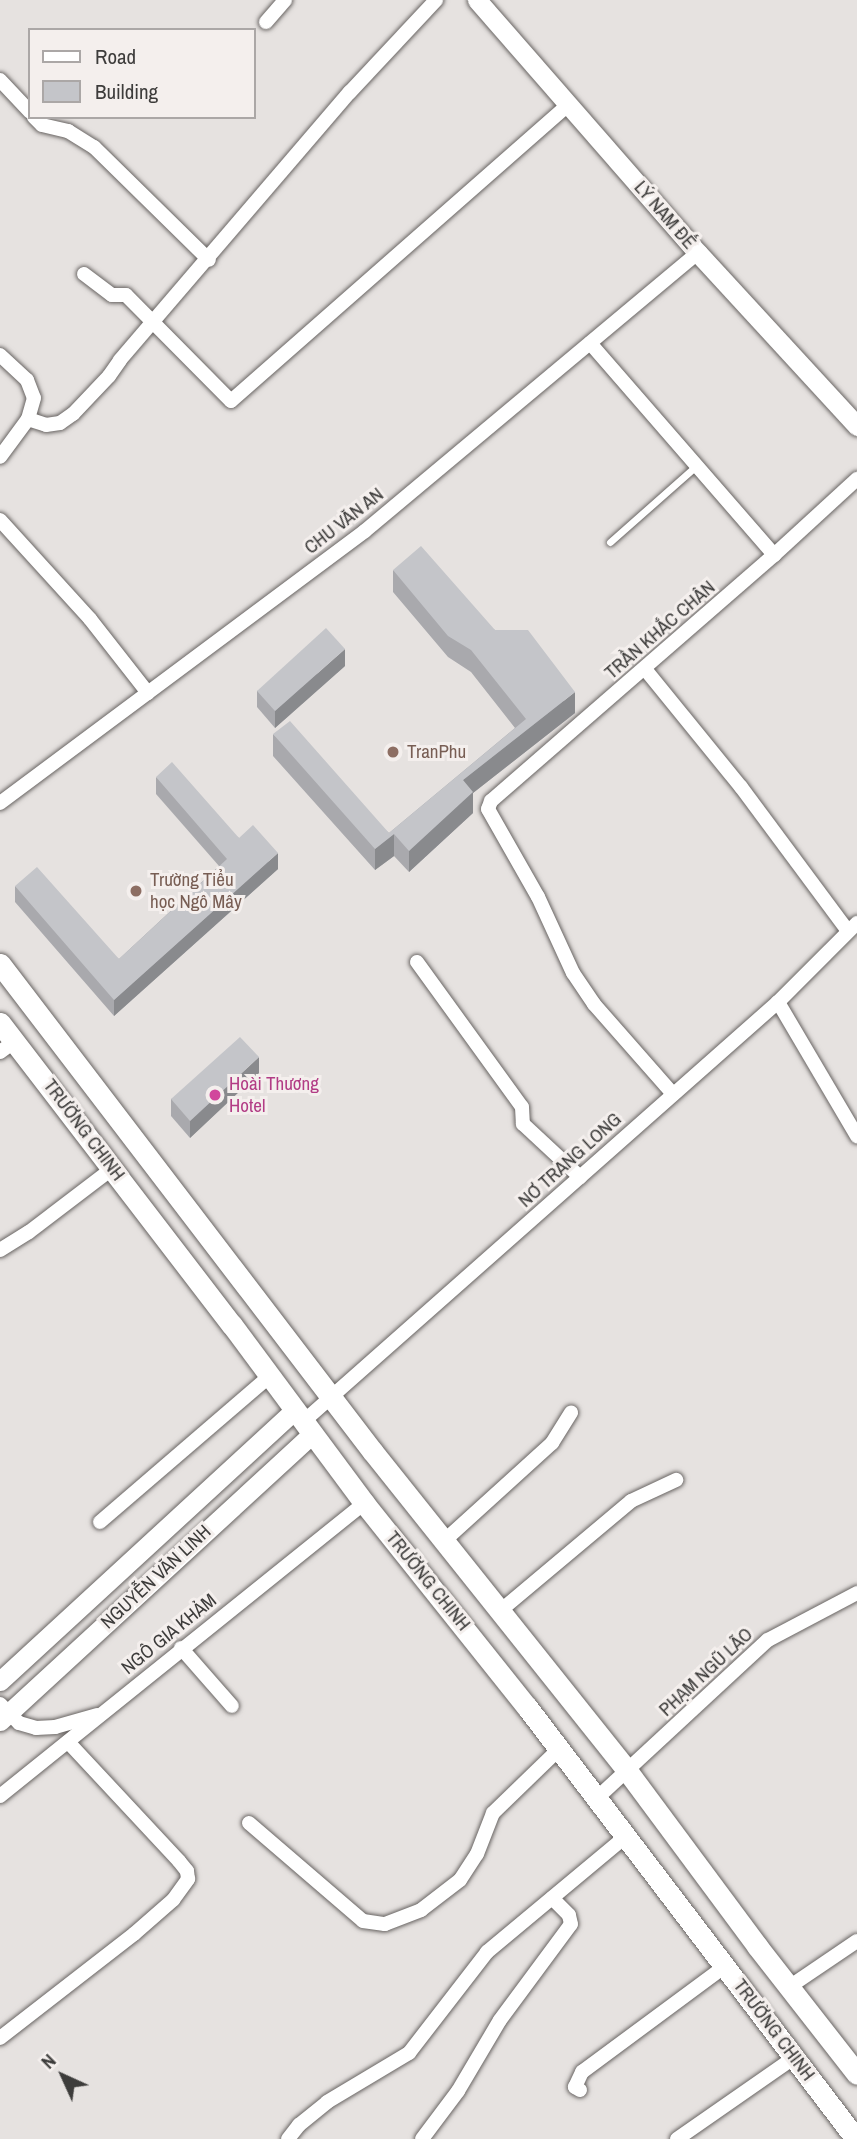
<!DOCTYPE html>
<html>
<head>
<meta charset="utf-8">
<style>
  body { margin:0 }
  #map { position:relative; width:857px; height:2139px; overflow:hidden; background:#e6e2e0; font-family:"Archivo Narrow",sans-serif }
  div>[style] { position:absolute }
  .roads { filter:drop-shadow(0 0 2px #686462) drop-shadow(0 0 2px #686462) }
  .lane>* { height:7px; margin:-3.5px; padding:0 3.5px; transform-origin:3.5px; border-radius:3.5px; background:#fff }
  .street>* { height:14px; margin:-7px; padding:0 7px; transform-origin:7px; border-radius:7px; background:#fff }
  .secondary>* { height:19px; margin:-9.5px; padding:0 9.5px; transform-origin:9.5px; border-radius:9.5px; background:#fff }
  .primary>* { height:21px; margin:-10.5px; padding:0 10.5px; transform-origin:10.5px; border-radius:10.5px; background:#fff }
  .wall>* { inset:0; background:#a9a9ad }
  .shaded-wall>* { inset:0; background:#898a8d }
  .building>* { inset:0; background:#c4c5c9 }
  .dots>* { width:19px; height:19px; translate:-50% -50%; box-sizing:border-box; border:4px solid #f4efed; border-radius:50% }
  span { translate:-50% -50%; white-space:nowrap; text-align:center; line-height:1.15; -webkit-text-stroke:6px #f4efed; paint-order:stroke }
  .street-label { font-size:19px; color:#3d3c3b }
  .education-label { font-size:19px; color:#785e54 }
  .left { translate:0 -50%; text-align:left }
  .hotel-label { font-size:19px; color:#b23c85 }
  .legend { position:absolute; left:28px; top:28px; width:228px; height:91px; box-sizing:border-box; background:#f4efed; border:2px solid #aba7a6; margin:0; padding:9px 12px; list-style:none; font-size:21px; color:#3d3c3b }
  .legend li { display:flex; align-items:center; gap:14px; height:35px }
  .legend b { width:35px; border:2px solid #aba7a6 }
  .north { position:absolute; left:28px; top:2041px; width:70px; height:70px; -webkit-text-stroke:5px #f4efed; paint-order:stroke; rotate:315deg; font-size:19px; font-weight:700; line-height:28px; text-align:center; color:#3d3c3b }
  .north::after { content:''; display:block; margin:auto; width:24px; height:32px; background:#3d3c3b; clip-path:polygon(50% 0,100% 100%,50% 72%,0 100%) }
</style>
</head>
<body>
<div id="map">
  <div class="roads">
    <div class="lane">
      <div style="left:610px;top:542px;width:115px;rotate:-41.5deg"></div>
    </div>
    <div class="street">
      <div style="left:266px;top:22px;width:29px;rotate:-49deg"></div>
      <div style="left:0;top:80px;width:44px;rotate:46.8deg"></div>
      <div style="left:34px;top:117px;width:11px;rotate:45deg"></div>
      <div style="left:42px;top:125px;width:27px;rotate:13deg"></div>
      <div style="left:68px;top:131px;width:31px;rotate:32deg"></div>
      <div style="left:94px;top:147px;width:161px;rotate:44.5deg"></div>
      <div style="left:84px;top:274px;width:35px;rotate:37deg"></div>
      <div style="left:112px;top:295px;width:14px"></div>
      <div style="left:126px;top:295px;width:149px;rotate:45.3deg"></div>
      <div style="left:231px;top:401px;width:450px;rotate:-41.3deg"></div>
      <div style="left:590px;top:343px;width:281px;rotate:49deg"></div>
      <div style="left:0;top:355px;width:37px;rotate:43deg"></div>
      <div style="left:27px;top:380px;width:19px;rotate:69deg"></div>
      <div style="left:34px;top:398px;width:22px;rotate:106deg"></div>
      <div style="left:28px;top:419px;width:47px;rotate:126.4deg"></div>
      <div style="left:28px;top:419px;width:19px;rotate:18deg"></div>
      <div style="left:46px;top:425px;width:14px;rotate:-8deg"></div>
      <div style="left:60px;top:423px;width:16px;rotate:-35deg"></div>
      <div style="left:73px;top:414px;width:52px;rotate:-46.5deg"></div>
      <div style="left:109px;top:376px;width:19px;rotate:-55deg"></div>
      <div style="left:120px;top:360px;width:353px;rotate:-49.4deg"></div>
      <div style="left:350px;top:92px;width:126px;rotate:-46.9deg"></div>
      <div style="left:0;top:520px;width:134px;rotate:47.7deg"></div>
      <div style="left:90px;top:619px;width:94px;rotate:51.9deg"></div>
      <div style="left:645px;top:669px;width:152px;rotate:50.9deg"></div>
      <div style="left:741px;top:787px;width:179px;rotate:53.4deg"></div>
      <div style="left:0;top:803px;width:455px;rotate:-36.7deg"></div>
      <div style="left:365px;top:531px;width:434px;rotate:-39.9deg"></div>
      <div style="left:417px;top:962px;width:179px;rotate:54.1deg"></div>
      <div style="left:522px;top:1107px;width:17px;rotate:87deg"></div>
      <div style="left:523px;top:1124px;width:78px;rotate:42.9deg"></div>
      <div style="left:778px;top:1002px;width:156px;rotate:59.5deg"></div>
      <div style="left:0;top:1052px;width:19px;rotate:-36deg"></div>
      <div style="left:673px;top:1094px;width:120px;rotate:-131.3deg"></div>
      <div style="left:594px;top:1004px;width:37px;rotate:-124deg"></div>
      <div style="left:573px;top:973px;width:84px;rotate:-114.7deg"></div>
      <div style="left:538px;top:897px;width:101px;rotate:-119.6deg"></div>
      <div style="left:488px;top:809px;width:9px;rotate:-69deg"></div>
      <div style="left:491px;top:801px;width:375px;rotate:-41deg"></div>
      <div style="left:774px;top:555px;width:113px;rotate:-42.5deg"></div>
      <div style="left:0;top:1250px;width:34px;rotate:-32deg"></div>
      <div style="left:29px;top:1232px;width:106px;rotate:-37.3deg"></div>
      <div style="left:304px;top:1421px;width:633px;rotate:-41.48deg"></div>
      <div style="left:778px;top:1002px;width:112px;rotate:-45deg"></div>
      <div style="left:100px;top:1522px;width:224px;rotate:-40.7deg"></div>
      <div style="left:444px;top:1541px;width:146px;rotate:-42.2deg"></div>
      <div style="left:552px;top:1443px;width:36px;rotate:-58deg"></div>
      <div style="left:500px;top:1611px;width:171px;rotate:-40deg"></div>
      <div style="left:631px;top:1501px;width:50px;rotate:-25deg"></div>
      <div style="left:181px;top:1648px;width:77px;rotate:48.7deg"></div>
      <div style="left:0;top:1704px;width:27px;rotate:45deg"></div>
      <div style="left:19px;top:1723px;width:18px;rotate:16deg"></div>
      <div style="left:36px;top:1728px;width:19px;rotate:-3deg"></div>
      <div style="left:55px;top:1727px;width:44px;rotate:-15.9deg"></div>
      <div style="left:0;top:1796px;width:467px;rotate:-38.8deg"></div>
      <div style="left:596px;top:1799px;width:234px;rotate:-42.8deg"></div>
      <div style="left:768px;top:1640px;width:101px;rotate:-27.8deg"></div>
      <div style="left:249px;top:1823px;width:150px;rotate:40.7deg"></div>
      <div style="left:363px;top:1921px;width:22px;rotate:8deg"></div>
      <div style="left:385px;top:1924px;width:39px;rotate:-21deg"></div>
      <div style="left:421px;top:1910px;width:49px;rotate:-37.6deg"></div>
      <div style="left:460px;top:1880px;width:31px;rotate:-57deg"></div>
      <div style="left:477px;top:1854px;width:44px;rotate:-68.7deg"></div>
      <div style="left:493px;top:1813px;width:92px;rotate:-44.1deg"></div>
      <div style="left:789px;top:1987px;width:82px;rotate:-34.1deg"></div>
      <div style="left:0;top:2038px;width:170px;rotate:-37.8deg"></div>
      <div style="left:134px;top:1934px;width:52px;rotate:-41.1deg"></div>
      <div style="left:173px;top:1900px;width:26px;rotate:-54deg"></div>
      <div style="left:188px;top:1879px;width:8px;rotate:-97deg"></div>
      <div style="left:187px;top:1871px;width:13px;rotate:-129deg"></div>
      <div style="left:179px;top:1861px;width:163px;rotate:-133deg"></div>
      <div style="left:580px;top:2090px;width:6px;rotate:-149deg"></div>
      <div style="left:575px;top:2087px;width:17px;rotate:-65deg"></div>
      <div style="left:582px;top:2072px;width:178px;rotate:-36.5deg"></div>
      <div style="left:288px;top:2139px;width:18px;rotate:-52deg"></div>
      <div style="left:299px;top:2125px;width:36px;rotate:-39deg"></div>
      <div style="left:327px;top:2102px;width:96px;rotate:-30.9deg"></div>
      <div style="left:409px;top:2053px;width:128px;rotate:-52.3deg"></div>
      <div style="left:487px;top:1952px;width:181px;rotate:-39.8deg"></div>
      <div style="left:422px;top:2139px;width:60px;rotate:-53.1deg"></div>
      <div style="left:458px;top:2091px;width:82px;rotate:-59.4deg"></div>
      <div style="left:500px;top:2020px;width:119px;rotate:-53.5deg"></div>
      <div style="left:571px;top:1924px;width:9px;rotate:-103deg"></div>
      <div style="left:569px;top:1915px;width:24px;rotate:-135deg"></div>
      <div style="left:677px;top:2139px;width:144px;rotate:-34.8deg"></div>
    </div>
    <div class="secondary">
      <div style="left:477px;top:0;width:336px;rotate:48.9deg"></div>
      <div style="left:698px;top:253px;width:235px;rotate:47.4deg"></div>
      <div style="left:0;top:1681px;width:401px;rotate:-42.6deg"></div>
      <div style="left:0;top:1721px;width:425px;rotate:-42.6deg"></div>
    </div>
    <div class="primary">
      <div style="left:0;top:964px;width:614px;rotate:52.61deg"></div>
      <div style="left:373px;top:1452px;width:409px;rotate:51.4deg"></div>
      <div style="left:628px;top:1772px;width:217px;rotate:53.4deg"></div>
      <div style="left:757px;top:1946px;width:162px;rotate:52deg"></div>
      <div style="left:0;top:1023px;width:381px;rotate:52.5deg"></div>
      <div style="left:232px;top:1325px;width:222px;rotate:53.4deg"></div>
      <div style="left:364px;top:1503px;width:261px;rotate:51.4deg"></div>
      <div style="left:527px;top:1707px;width:543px;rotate:52.71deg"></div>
    </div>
  </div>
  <div class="wall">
    <div style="clip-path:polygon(393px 570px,495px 630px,575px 713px,473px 793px,473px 813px,409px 872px,394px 856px,375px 870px,273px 756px,273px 734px,389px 833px,515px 728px,471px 672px,448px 657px,393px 592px)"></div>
    <div style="clip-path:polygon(345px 666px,275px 728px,257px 707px,257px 691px)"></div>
    <div style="clip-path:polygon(156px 777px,239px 838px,278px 869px,114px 1016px,15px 902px,15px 886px,119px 959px,219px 866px,156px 794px)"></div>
    <div style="clip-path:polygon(259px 1073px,190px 1138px,171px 1116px,171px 1099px)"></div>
  </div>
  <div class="shaded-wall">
    <div style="clip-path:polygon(345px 649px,345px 666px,275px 728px,275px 711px)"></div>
    <div style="clip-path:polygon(575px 692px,575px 713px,473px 793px,473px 813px,409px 872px,409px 851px,463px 780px)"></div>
    <div style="clip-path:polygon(394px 834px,394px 856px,375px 870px,375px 849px)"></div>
    <div style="clip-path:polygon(278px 853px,278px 869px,114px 1016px,114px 1000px)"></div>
    <div style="clip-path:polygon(259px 1057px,259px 1073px,190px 1138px,190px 1121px)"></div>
  </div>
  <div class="building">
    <div style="clip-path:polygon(421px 546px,495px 630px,528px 630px,575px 692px,463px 780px,473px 792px,409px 851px,394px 834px,375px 849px,273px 734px,290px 721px,389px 833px,526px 719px,471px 650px,448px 636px,393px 570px)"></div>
    <div style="clip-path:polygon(326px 628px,345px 649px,275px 711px,257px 691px)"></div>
    <div style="clip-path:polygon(172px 762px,239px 838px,253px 825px,278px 853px,114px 1000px,15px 886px,37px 867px,119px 959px,227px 859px,156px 777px)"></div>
    <div style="clip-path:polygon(240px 1037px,259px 1057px,190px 1121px,171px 1099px)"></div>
  </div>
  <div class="dots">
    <div style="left:393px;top:752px;background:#8d6e63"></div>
    <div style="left:136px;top:891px;background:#8d6e63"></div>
    <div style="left:215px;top:1095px;background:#d1479c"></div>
  </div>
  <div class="street-label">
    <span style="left:665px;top:215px;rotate:49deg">LÝ NAM ĐẾ</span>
    <span style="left:344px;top:521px;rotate:-38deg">CHU VĂN AN</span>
    <span style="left:660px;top:630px;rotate:-41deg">TRẦN KHẮC CHÂN</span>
    <span style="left:84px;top:1130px;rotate:53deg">TRƯỜNG CHINH</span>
    <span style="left:570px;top:1160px;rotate:-42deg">NƠ TRANG LONG</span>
    <span style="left:156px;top:1577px;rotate:-43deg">NGUYỄN VĂN LINH</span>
    <span style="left:428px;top:1581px;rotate:51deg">TRƯỜNG CHINH</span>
    <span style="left:169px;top:1634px;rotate:-39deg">NGÔ GIA KHẢM</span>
    <span style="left:706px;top:1672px;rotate:-43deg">PHẠM NGŨ LÃO</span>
    <span style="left:774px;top:2030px;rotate:53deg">TRƯỜNG CHINH</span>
  </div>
  <div class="education-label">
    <span class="left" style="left:407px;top:752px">TranPhu</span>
    <span class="left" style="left:150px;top:891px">Trường Tiểu<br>học Ngô Mây</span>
  </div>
  <div class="hotel-label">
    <span class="left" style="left:229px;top:1095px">Hoài Thương<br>Hotel</span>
  </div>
  <ul class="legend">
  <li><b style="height:9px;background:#fff"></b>Road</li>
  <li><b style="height:19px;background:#c4c5c9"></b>Building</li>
  </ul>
  <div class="north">N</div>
</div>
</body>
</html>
